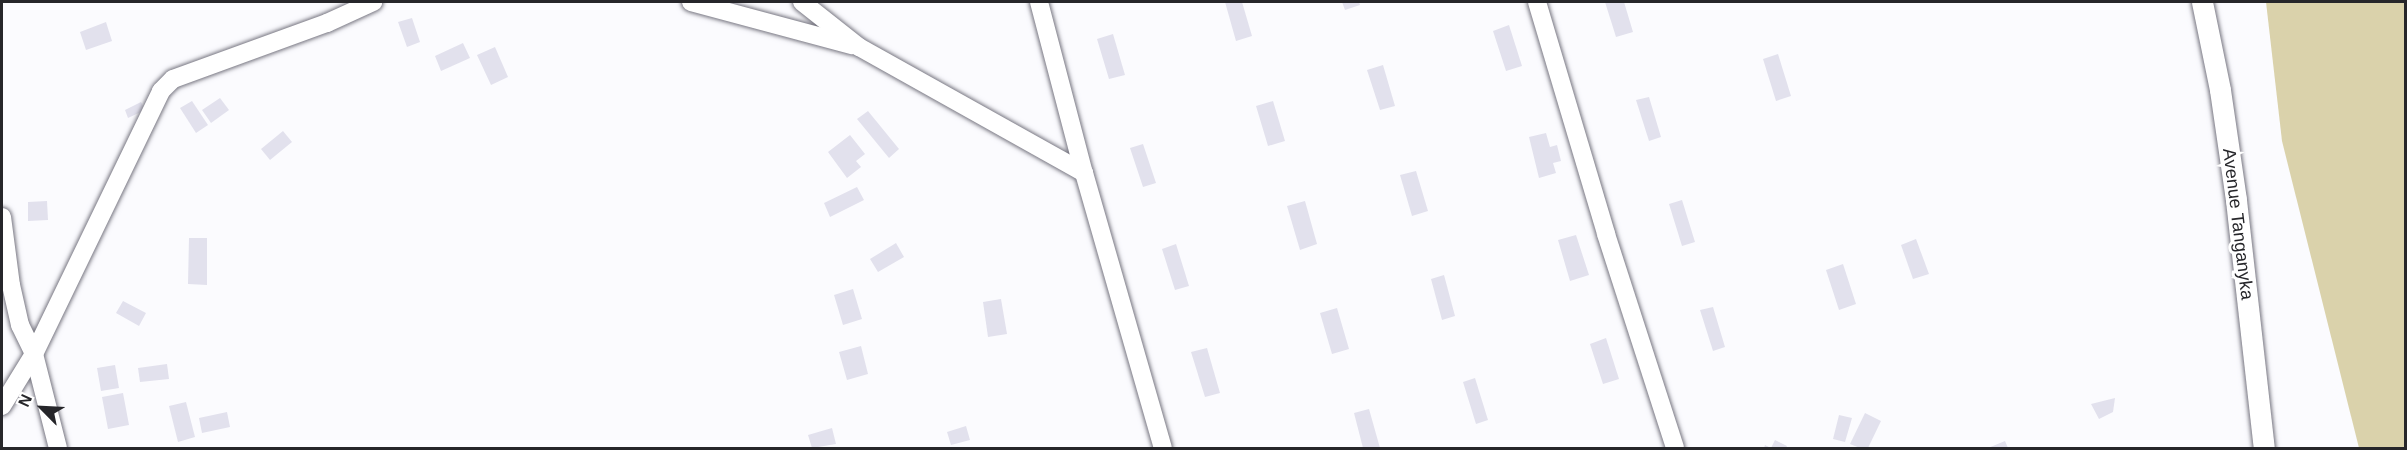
<!DOCTYPE html>
<html>
<head>
<meta charset="utf-8">
<style>
  body { margin:0 }
  #map { position:relative; width:2407px; height:450px; overflow:hidden; background:#fbfbfe; font-family:Helvetica,sans-serif }
  div>[style] { position:absolute }
  .green>* { inset:0; background:#dad2ab }
  .building>* { inset:0; background:#e2e1ed }
  .roads { filter:drop-shadow(0 0 2px #787782) drop-shadow(0 0 2px #787782) }
  .minor>* { height:18px; margin:-9px; padding:0 9px; transform-origin:9px; border-radius:9px; background:#fff }
  .tertiary>* { height:21px; margin:-10.5px; padding:0 10.5px; transform-origin:10.5px; border-radius:10.5px; background:#fff }
  span { translate:-50% -50%; white-space:nowrap; text-align:center; line-height:1.15; -webkit-text-stroke:6px #fff; paint-order:stroke }
  .street-label { font-size:18px; color:#26262a }
  .frame { position:absolute; inset:0; border:3px solid #26262a; pointer-events:none }
  .north { position:absolute; left:12px; top:378px; width:60px; height:60px; -webkit-text-stroke:4px #fff; paint-order:stroke; rotate:294deg; font-size:16px; font-weight:700; line-height:24px; text-align:center; color:#26262a }
  .north::after { content:''; display:block; margin:auto; width:21px; height:27px; background:#26262a; clip-path:polygon(50% 0,100% 100%,50% 72%,0 100%) }
</style>
</head>
<body>
<div id="map">
  <div class="green">
    <div style="clip-path:polygon(2266px 2px,2405px 2px,2405px 448px,2359px 448px,2282px 141px)"></div>
  </div>
  <div class="building">
    <div style="clip-path:polygon(1225px 2px,1242px 2px,1252px 36px,1236px 41px)"></div>
    <div style="clip-path:polygon(1342px 2px,1359px 2px,1360px 5px,1345px 10px)"></div>
    <div style="clip-path:polygon(1605px 2px,1624px 2px,1633px 32px,1616px 37px)"></div>
    <div style="clip-path:polygon(412px 18px,420px 42px,407px 47px,398px 22px)"></div>
    <div style="clip-path:polygon(106px 22px,112px 41px,86px 50px,80px 32px)"></div>
    <div style="clip-path:polygon(1509px 25px,1522px 66px,1506px 71px,1493px 31px)"></div>
    <div style="clip-path:polygon(1113px 34px,1125px 75px,1109px 79px,1097px 39px)"></div>
    <div style="clip-path:polygon(463px 43px,470px 58px,441px 71px,435px 56px)"></div>
    <div style="clip-path:polygon(495px 47px,508px 77px,491px 85px,477px 55px)"></div>
    <div style="clip-path:polygon(1778px 54px,1791px 96px,1776px 101px,1763px 59px)"></div>
    <div style="clip-path:polygon(1383px 65px,1395px 106px,1380px 110px,1367px 70px)"></div>
    <div style="clip-path:polygon(1649px 97px,1661px 137px,1649px 141px,1636px 100px)"></div>
    <div style="clip-path:polygon(220px 98px,229px 110px,211px 123px,202px 110px)"></div>
    <div style="clip-path:polygon(192px 101px,208px 125px,196px 133px,180px 108px)"></div>
    <div style="clip-path:polygon(1273px 101px,1285px 141px,1268px 146px,1256px 106px)"></div>
    <div style="clip-path:polygon(141px 102px,145px 110px,128px 118px,125px 110px)"></div>
    <div style="clip-path:polygon(868px 111px,899px 149px,889px 158px,857px 119px)"></div>
    <div style="clip-path:polygon(283px 131px,292px 142px,270px 160px,261px 149px)"></div>
    <div style="clip-path:polygon(1546px 133px,1550px 147px,1557px 145px,1561px 161px,1553px 163px,1556px 173px,1539px 178px,1529px 137px)"></div>
    <div style="clip-path:polygon(850px 135px,865px 154px,856px 161px,861px 167px,847px 178px,828px 152px)"></div>
    <div style="clip-path:polygon(1143px 144px,1156px 183px,1143px 187px,1130px 148px)"></div>
    <div style="clip-path:polygon(1416px 171px,1428px 211px,1412px 216px,1400px 175px)"></div>
    <div style="clip-path:polygon(857px 187px,864px 200px,830px 217px,824px 203px)"></div>
    <div style="clip-path:polygon(1682px 200px,1695px 242px,1682px 246px,1669px 204px)"></div>
    <div style="clip-path:polygon(47px 201px,48px 220px,28px 221px,28px 202px)"></div>
    <div style="clip-path:polygon(1305px 201px,1317px 244px,1300px 250px,1287px 206px)"></div>
    <div style="clip-path:polygon(1576px 235px,1589px 275px,1570px 281px,1558px 240px)"></div>
    <div style="clip-path:polygon(189px 238px,207px 238px,207px 285px,188px 284px)"></div>
    <div style="clip-path:polygon(1916px 239px,1929px 274px,1913px 279px,1901px 245px)"></div>
    <div style="clip-path:polygon(896px 243px,904px 257px,878px 272px,870px 259px)"></div>
    <div style="clip-path:polygon(1176px 244px,1189px 286px,1175px 290px,1162px 249px)"></div>
    <div style="clip-path:polygon(1843px 264px,1856px 304px,1839px 310px,1826px 270px)"></div>
    <div style="clip-path:polygon(1444px 275px,1455px 316px,1442px 320px,1431px 279px)"></div>
    <div style="clip-path:polygon(853px 289px,862px 319px,843px 325px,834px 295px)"></div>
    <div style="clip-path:polygon(1001px 299px,1007px 334px,988px 337px,983px 302px)"></div>
    <div style="clip-path:polygon(123px 301px,146px 313px,139px 326px,116px 313px)"></div>
    <div style="clip-path:polygon(1713px 307px,1725px 347px,1713px 351px,1700px 310px)"></div>
    <div style="clip-path:polygon(1337px 308px,1349px 349px,1332px 354px,1320px 313px)"></div>
    <div style="clip-path:polygon(1606px 338px,1619px 379px,1603px 384px,1590px 344px)"></div>
    <div style="clip-path:polygon(861px 346px,868px 374px,847px 380px,839px 352px)"></div>
    <div style="clip-path:polygon(1207px 348px,1220px 393px,1205px 397px,1191px 352px)"></div>
    <div style="clip-path:polygon(167px 364px,169px 379px,140px 382px,138px 368px)"></div>
    <div style="clip-path:polygon(115px 365px,119px 388px,101px 391px,97px 368px)"></div>
    <div style="clip-path:polygon(1475px 378px,1488px 420px,1476px 424px,1463px 382px)"></div>
    <div style="clip-path:polygon(123px 393px,129px 425px,108px 429px,102px 397px)"></div>
    <div style="clip-path:polygon(2115px 398px,2113px 412px,2099px 419px,2091px 404px)"></div>
    <div style="clip-path:polygon(186px 402px,195px 437px,178px 442px,169px 406px)"></div>
    <div style="clip-path:polygon(1369px 409px,1380px 448px,1363px 448px,1354px 413px)"></div>
    <div style="clip-path:polygon(227px 412px,230px 427px,202px 433px,199px 418px)"></div>
    <div style="clip-path:polygon(1865px 413px,1881px 421px,1868px 448px,1860px 448px,1850px 444px)"></div>
    <div style="clip-path:polygon(1839px 415px,1852px 418px,1845px 442px,1833px 439px)"></div>
    <div style="clip-path:polygon(966px 426px,970px 440px,951px 445px,947px 432px)"></div>
    <div style="clip-path:polygon(832px 428px,836px 444px,812px 448px,808px 435px)"></div>
    <div style="clip-path:polygon(1775px 440px,1787px 446px,1786px 448px,1764px 448px,1765px 445px,1771px 448px)"></div>
    <div style="clip-path:polygon(2005px 441px,2008px 448px,1988px 448px)"></div>
  </div>
  <div class="roads">
    <div class="minor">
      <div style="left:691px;top:2px;width:167px;rotate:15deg"></div>
      <div style="left:802px;top:2px;width:73px;rotate:38.3deg"></div>
      <div style="left:859px;top:47px;width:258px;rotate:29.2deg"></div>
      <div style="left:1039px;top:2px;width:177px;rotate:75.3deg"></div>
      <div style="left:1084px;top:173px;width:286px;rotate:74deg"></div>
      <div style="left:1537px;top:2px;width:242px;rotate:73.4deg"></div>
      <div style="left:1606px;top:234px;width:225px;rotate:72.1deg"></div>
      <div style="left:2px;top:217px;width:69px;rotate:82.5deg"></div>
      <div style="left:11px;top:285px;width:41px;rotate:77.3deg"></div>
      <div style="left:20px;top:325px;width:32px;rotate:64deg"></div>
      <div style="left:34px;top:354px;width:97px;rotate:75.7deg"></div>
      <div style="left:2px;top:406px;width:61px;rotate:-58.4deg"></div>
      <div style="left:34px;top:354px;width:292px;rotate:-64.2deg"></div>
      <div style="left:161px;top:91px;width:17px;rotate:-45deg"></div>
      <div style="left:173px;top:79px;width:164px;rotate:-20deg"></div>
      <div style="left:327px;top:23px;width:51px;rotate:-24.5deg"></div>
    </div>
    <div class="tertiary">
      <div style="left:2202px;top:2px;width:90px;rotate:78.4deg"></div>
      <div style="left:2220px;top:90px;width:111px;rotate:81.7deg"></div>
      <div style="left:2236px;top:200px;width:250px;rotate:83.6deg"></div>
    </div>
  </div>
  <div class="street-label">
    <span style="left:2238px;top:224px;rotate:83deg">Avenue Tanganyka</span>
  </div>
  <div class="frame"></div>
  <div class="north">N</div>
</div>
</body>
</html>
